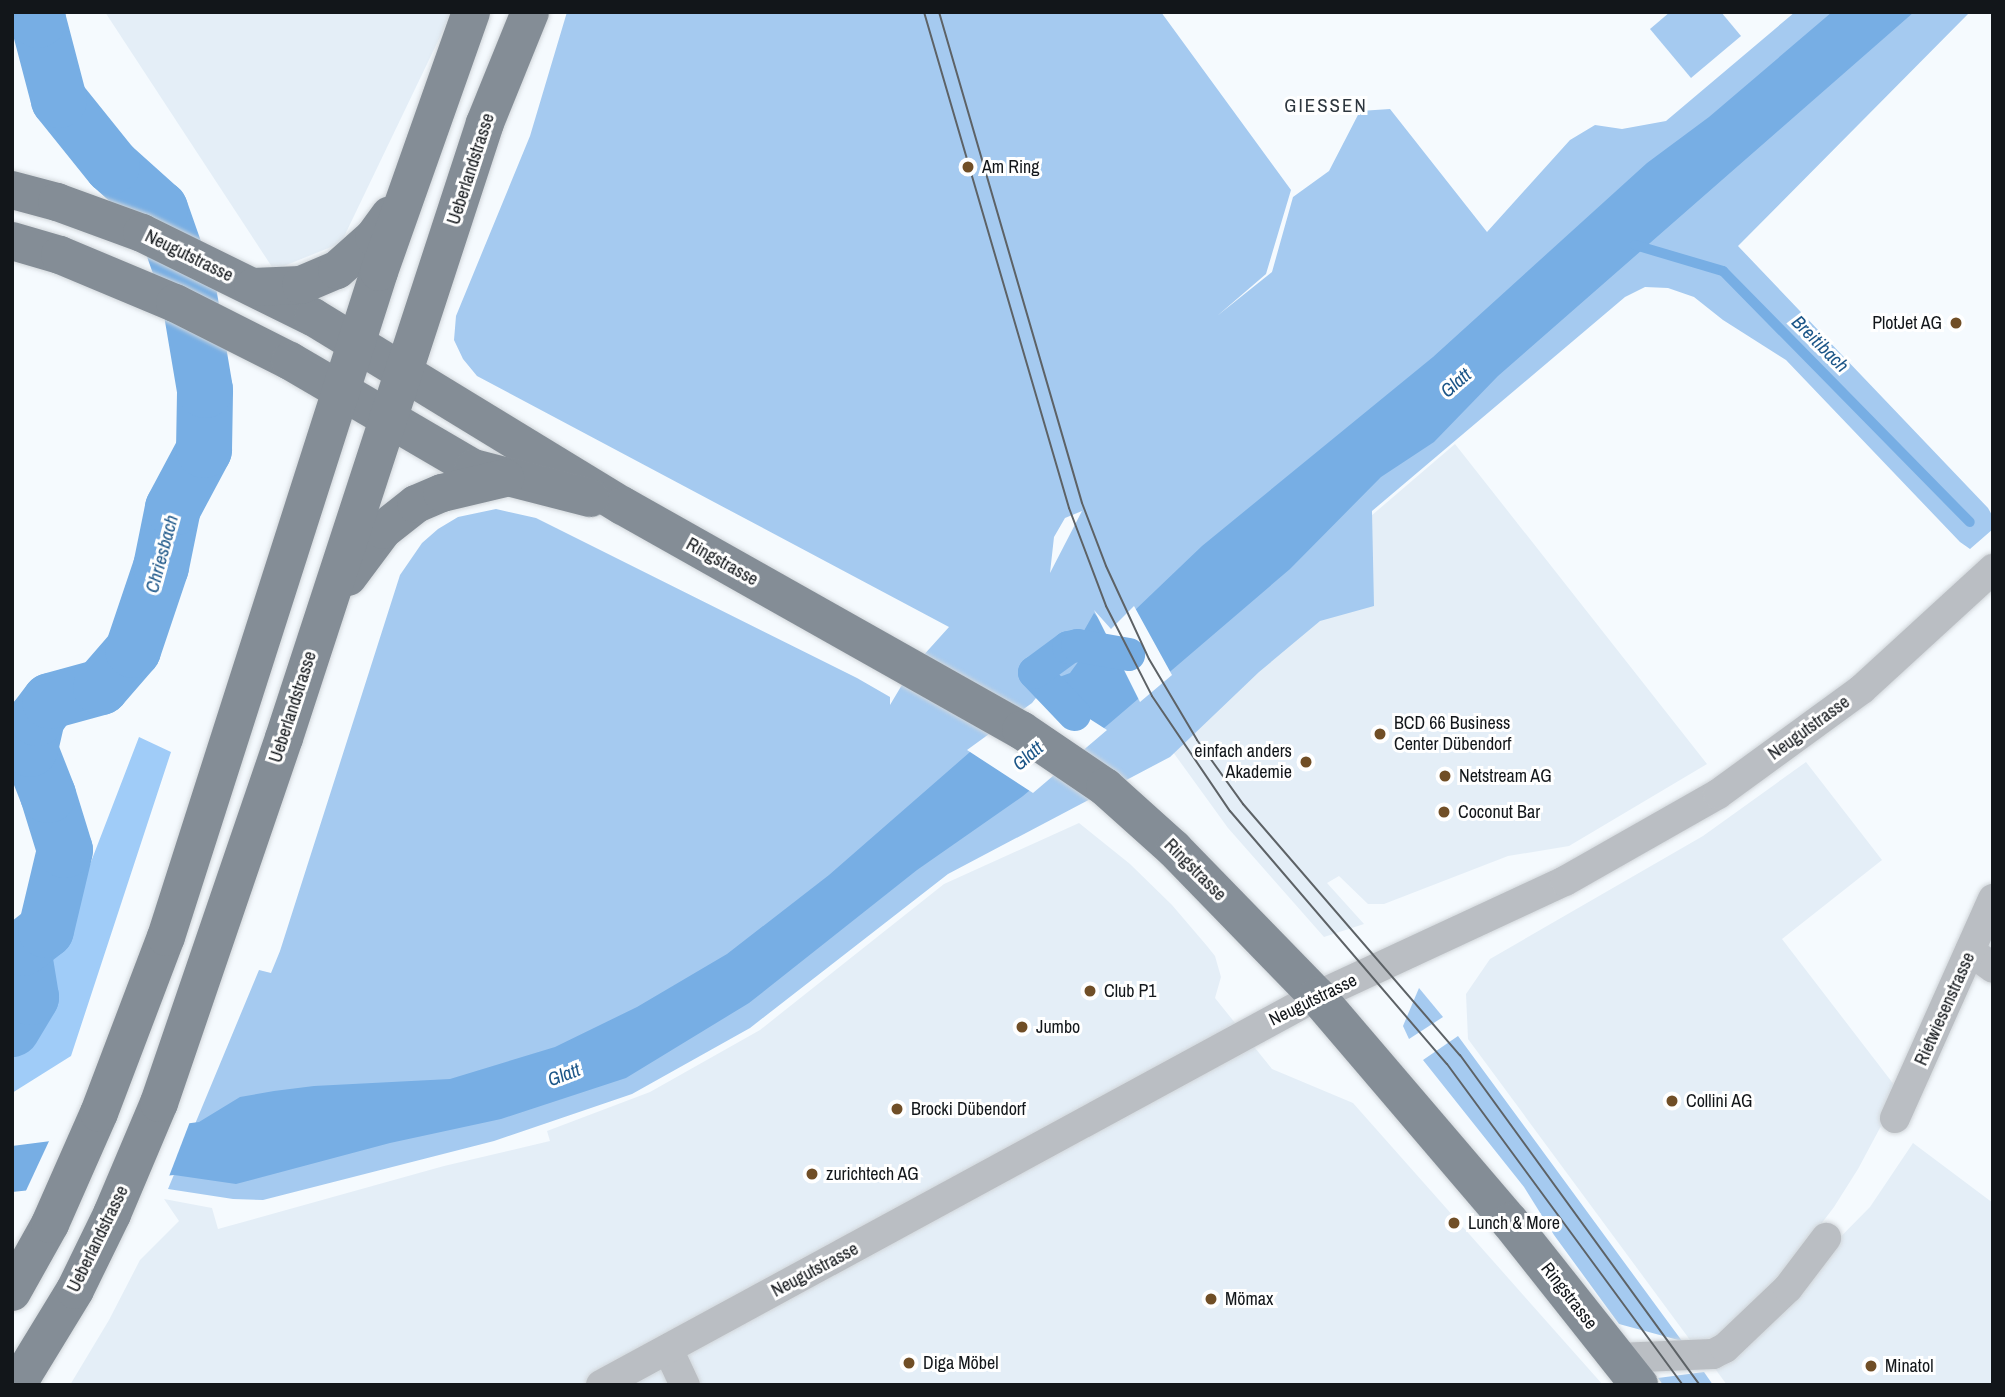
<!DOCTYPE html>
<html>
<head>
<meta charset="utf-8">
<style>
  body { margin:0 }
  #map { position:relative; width:2005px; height:1397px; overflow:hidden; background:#f5fafe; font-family:"Archivo Narrow",sans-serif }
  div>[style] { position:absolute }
  .built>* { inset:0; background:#e4eef7 }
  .green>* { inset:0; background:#a5caf0 }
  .forest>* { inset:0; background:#a0ccf8 }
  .water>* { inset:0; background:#77aee4 }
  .pier>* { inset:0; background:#f5fafe }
  .stream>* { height:10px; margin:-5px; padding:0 5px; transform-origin:5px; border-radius:5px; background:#77aee4 }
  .canal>* { height:33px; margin:-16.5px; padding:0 16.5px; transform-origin:16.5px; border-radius:16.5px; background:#77aee4 }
  .river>* { height:56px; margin:-28px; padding:0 28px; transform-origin:28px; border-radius:28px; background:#77aee4 }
  .roads { filter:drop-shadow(0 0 2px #d1d6da) drop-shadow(0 0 2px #d1d6da) }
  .minor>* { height:30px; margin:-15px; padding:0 15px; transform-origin:15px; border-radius:15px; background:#babec3 }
  .major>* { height:38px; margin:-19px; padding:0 19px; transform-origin:19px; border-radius:19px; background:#848d96 }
  .tram>* { height:2px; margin:-1px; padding:0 1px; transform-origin:1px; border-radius:1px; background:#5d6266 }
  .dots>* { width:19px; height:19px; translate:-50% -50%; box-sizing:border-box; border:4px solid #fff; border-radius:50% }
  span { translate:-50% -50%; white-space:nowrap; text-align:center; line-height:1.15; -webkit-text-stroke:6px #fff; paint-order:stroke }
  .poi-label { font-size:18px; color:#12161a }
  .left { translate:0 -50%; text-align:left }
  .right { translate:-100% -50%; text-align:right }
  .street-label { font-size:18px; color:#12161a }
  .neighbourhood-label { font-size:19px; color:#2d363e; letter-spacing:2px }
  .water-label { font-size:19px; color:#1c5688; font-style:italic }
  .frame { position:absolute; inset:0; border:14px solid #12161a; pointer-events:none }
</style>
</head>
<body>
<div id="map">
  <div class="built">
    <div style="clip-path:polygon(105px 12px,452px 12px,341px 243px,274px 270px)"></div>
    <div style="clip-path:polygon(1455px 444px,1707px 764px,1569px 846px,1508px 856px,1384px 904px,1368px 904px,1339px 876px,1327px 883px,1364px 924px,1324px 937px,1228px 828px,1157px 730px,1253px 617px)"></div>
    <div style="clip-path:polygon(1806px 762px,1882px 860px,1782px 939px,1895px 1086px,1881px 1126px,1858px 1169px,1834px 1207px,1781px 1277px,1721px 1334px,1693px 1344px,1468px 1039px,1466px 994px,1490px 959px,1703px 836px)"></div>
    <div style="clip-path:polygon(1079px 823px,1130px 864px,1172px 905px,1207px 946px,1215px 956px,1221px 977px,1215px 998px,1272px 1069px,1353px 1103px,1603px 1385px,70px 1385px,109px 1320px,140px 1260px,179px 1221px,164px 1199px,212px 1208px,218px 1229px,444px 1166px,550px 1141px,547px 1131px,650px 1092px,760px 1030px,944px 884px)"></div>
    <div style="clip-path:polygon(1913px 1143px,1993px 1203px,1993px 1385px,1727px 1385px,1713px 1366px,1870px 1207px)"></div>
  </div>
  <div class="green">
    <div style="clip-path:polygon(evenodd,567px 12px,1161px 12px,1291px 190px,1266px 274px,1217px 316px,1272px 272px,1293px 197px,1329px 171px,1360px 111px,1390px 109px,1487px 232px,1570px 140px,1595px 125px,1622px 129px,1666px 121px,1795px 12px,1970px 12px,1738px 246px,1988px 508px,1993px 517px,1993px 529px,1970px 549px,1960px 542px,1786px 360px,1723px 320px,1694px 297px,1668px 288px,1645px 287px,1625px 297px,1372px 511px,1374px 606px,1320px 621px,1259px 672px,1170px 757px,948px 874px,750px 1028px,632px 1094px,494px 1141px,263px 1200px,233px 1199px,168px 1189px,259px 970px,271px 973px,280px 951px,400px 575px,422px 543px,438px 529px,458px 517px,496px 509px,536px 518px,857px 678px,890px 697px,890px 705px,912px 668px,949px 627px,477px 376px,463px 359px,454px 340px,456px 316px,530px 136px,567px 12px,1082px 511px,1050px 573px,1054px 537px,1065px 518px,1082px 511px)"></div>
    <div style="clip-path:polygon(1670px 12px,1721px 12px,1741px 36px,1691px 78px,1650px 29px)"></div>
    <div style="clip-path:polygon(1419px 988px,1443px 1017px,1409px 1039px,1403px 1026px)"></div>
    <div style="clip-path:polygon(1458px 1036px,1682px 1341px,1619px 1324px,1554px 1235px,1524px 1187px,1423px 1060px)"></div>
    <div style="clip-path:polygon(1704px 1372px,1713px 1385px,1663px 1385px,1658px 1378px)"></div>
  </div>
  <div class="forest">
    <div style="clip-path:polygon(139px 737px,171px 752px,71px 1056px,12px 1093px,12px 965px,59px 945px)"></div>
  </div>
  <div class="water">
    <div style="clip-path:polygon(1832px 12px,1914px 12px,1498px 376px,1434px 442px,1381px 477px,1290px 569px,1110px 723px,1023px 796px,917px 870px,749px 1003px,626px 1078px,501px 1119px,390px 1143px,236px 1184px,174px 1175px,12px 1192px,12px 1146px,199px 1122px,240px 1097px,274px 1091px,314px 1086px,450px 1079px,555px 1047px,637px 1007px,727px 954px,829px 875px,970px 752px,1034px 705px,1054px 679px,1070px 673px,1086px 651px,1081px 636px,1094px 613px,1111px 633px,1202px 546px,1433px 357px,1647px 163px,1709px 117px)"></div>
  </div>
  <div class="pier">
    <div style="clip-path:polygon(1134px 606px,1172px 675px,1140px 702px,1094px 610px,1111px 629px)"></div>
    <div style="clip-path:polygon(1043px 689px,1107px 730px,1033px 793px,967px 750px,1032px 703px)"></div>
    <div style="clip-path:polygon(191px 1119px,168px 1179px,24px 1195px,50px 1139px)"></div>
  </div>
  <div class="stream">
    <div style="left:1635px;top:245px;width:92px;rotate:16.5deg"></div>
    <div style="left:1723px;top:271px;width:352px;rotate:45.5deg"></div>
  </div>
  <div class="canal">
    <div style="left:1074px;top:714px;width:58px;rotate:-133.6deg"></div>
    <div style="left:1034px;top:672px;width:42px;rotate:-36.3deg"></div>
    <div style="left:1068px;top:647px;width:9px;rotate:-13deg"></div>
    <div style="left:1077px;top:645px;width:52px;rotate:10deg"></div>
  </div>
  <div class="river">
    <div style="left:12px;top:1029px;width:37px;rotate:-59deg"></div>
    <div style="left:31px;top:997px;width:50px;rotate:-99.3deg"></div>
    <div style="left:23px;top:948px;width:29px;rotate:-38deg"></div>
    <div style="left:46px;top:930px;width:82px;rotate:-76.6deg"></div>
    <div style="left:65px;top:850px;width:58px;rotate:-107.2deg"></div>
    <div style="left:48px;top:795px;width:49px;rotate:-111.4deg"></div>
    <div style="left:30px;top:749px;width:32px;rotate:-77deg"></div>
    <div style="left:37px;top:718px;width:21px;rotate:-53deg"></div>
    <div style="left:50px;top:701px;width:53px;rotate:-15.4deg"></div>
    <div style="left:101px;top:687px;width:49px;rotate:-49.1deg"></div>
    <div style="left:133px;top:650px;width:88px;rotate:-71.4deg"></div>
    <div style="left:161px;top:567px;width:60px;rotate:-78.5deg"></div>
    <div style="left:173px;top:508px;width:66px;rotate:-61.9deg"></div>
    <div style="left:204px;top:450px;width:60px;rotate:-89deg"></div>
    <div style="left:205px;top:390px;width:102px;rotate:-99.6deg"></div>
    <div style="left:188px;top:289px;width:85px;rotate:-109.3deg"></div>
    <div style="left:160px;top:209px;width:64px;rotate:-138.1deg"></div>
    <div style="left:112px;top:166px;width:85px;rotate:-128.8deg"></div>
    <div style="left:59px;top:100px;width:83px;rotate:-104.7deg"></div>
    <div style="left:38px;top:20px;width:10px;rotate:-127deg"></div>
  </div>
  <div class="roads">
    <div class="minor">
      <div style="left:1970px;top:951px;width:29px;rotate:36deg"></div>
      <div style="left:1895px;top:1118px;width:240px;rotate:-65.9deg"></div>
      <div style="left:668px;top:1349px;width:40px;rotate:65deg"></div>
      <div style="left:1618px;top:1358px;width:95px;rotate:-2.4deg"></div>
      <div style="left:1713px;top:1354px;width:13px;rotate:-27deg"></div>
      <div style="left:1725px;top:1348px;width:87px;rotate:-43.6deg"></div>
      <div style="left:1788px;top:1288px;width:63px;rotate:-52.8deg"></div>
      <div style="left:601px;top:1385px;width:815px;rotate:-28.52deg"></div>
      <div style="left:1317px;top:996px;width:273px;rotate:-24.9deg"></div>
      <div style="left:1565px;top:881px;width:176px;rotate:-29.6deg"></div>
      <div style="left:1718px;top:794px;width:178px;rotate:-36.1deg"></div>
      <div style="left:1862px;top:689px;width:178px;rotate:-42.5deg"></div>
    </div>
    <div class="major">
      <div style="left:12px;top:190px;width:47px;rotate:14.9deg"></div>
      <div style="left:57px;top:202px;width:90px;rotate:20deg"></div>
      <div style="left:142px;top:233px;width:191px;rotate:26.2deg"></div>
      <div style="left:313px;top:317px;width:363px;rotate:31.4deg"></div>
      <div style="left:623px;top:506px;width:457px;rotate:29.4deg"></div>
      <div style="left:1021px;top:730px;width:102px;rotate:34.2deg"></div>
      <div style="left:1105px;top:787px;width:93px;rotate:41.9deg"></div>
      <div style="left:1174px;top:849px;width:205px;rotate:45.8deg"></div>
      <div style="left:1317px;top:996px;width:297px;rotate:49.5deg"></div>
      <div style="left:1510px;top:1222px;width:208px;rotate:51.6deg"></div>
      <div style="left:12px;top:241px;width:50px;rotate:16.3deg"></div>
      <div style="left:60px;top:255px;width:125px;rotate:22.7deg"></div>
      <div style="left:175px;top:303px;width:129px;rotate:26.8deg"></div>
      <div style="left:290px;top:361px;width:212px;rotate:30.3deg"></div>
      <div style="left:473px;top:468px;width:121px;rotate:14.4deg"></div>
      <div style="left:253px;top:287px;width:48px;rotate:-2.4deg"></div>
      <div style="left:301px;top:285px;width:39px;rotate:-23deg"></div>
      <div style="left:337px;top:270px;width:50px;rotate:-41.7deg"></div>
      <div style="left:374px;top:237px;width:27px;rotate:-54deg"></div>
      <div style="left:348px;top:577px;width:59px;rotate:-53.3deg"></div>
      <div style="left:383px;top:530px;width:42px;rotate:-38.2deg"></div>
      <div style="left:416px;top:504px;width:28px;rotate:-23deg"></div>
      <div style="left:442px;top:493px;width:65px;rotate:-13.4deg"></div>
      <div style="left:12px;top:1292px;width:78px;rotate:-60.8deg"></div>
      <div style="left:50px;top:1224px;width:121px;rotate:-66.2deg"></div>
      <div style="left:99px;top:1113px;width:188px;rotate:-69.2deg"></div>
      <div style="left:166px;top:937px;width:698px;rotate:-72.24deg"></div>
      <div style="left:379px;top:272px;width:276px;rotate:-70.5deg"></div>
      <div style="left:17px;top:1385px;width:111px;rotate:-58.6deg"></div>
      <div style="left:75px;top:1290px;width:85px;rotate:-64deg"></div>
      <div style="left:112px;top:1214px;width:121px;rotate:-67.1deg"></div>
      <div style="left:159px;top:1103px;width:386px;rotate:-71.1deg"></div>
      <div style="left:284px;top:738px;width:647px;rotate:-71.9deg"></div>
      <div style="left:485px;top:123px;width:120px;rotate:-67.9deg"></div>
    </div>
  </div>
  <div class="tram">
    <div style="left:924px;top:12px;width:517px;rotate:73.7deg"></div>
    <div style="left:1069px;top:508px;width:105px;rotate:69.3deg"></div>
    <div style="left:1106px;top:606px;width:101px;rotate:62.9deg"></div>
    <div style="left:1152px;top:696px;width:139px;rotate:55.9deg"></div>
    <div style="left:1230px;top:811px;width:333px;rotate:49.4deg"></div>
    <div style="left:1447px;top:1064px;width:398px;rotate:53.7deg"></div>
    <div style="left:939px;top:12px;width:511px;rotate:73.76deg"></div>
    <div style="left:1082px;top:503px;width:67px;rotate:69.1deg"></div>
    <div style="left:1106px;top:566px;width:102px;rotate:65.2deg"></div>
    <div style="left:1149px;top:659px;width:94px;rotate:59.3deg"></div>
    <div style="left:1197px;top:740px;width:79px;rotate:54.3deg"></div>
    <div style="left:1243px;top:804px;width:332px;rotate:49.2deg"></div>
    <div style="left:1460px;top:1055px;width:408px;rotate:54deg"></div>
  </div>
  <div class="dots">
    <div style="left:968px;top:167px;background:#704e26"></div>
    <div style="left:1956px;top:323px;background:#704e26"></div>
    <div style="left:1380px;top:734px;background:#704e26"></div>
    <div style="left:1306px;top:762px;background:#704e26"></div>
    <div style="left:1445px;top:776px;background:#704e26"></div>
    <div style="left:1444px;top:812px;background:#704e26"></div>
    <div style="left:1090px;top:991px;background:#704e26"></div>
    <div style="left:1022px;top:1027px;background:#704e26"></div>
    <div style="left:1672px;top:1101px;background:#704e26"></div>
    <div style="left:897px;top:1109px;background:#704e26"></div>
    <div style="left:812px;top:1174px;background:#704e26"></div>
    <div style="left:1454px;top:1223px;background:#704e26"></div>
    <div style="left:1211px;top:1299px;background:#704e26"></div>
    <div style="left:909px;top:1363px;background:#704e26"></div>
    <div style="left:1871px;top:1366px;background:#704e26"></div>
  </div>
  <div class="poi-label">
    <span class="left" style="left:982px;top:167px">Am Ring</span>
    <span class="right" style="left:1942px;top:323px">PlotJet AG</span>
    <span class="left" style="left:1394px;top:734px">BCD 66 Business<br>Center Dübendorf</span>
    <span class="right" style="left:1292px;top:762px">einfach anders<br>Akademie</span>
    <span class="left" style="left:1459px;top:776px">Netstream AG</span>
    <span class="left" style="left:1458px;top:812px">Coconut Bar</span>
    <span class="left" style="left:1104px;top:991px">Club P1</span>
    <span class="left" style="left:1036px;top:1027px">Jumbo</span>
    <span class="left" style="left:1686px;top:1101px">Collini AG</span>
    <span class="left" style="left:911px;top:1109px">Brocki Dübendorf</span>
    <span class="left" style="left:826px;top:1174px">zurichtech AG</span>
    <span class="left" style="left:1468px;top:1223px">Lunch &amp; More</span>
    <span class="left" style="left:1225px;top:1299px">Mömax</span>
    <span class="left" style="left:923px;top:1363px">Diga Möbel</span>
    <span class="left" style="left:1885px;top:1366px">Minatol</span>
  </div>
  <div class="street-label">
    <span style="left:471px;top:169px;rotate:-72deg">Ueberlandstrasse</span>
    <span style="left:189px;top:256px;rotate:26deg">Neugutstrasse</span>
    <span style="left:722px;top:562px;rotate:29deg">Ringstrasse</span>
    <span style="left:293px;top:707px;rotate:-72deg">Ueberlandstrasse</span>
    <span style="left:1809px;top:728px;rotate:-36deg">Neugutstrasse</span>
    <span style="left:1195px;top:870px;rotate:45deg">Ringstrasse</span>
    <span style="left:1313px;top:1000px;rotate:-26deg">Neugutstrasse</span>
    <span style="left:1945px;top:1009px;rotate:-66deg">Rietwiesenstrasse</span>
    <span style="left:98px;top:1239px;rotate:-64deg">Ueberlandstrasse</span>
    <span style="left:815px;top:1270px;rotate:-28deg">Neugutstrasse</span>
    <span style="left:1569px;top:1296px;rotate:52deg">Ringstrasse</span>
  </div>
  <div class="neighbourhood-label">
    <span style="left:1326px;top:106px">GIESSEN</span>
  </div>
  <div class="water-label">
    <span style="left:1820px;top:344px;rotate:45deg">Breitibach</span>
    <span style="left:1456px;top:383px;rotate:-41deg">Glatt</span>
    <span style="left:162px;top:554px;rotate:-75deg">Chriesbach</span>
    <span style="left:1028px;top:756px;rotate:-41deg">Glatt</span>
    <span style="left:564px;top:1075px;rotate:-21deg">Glatt</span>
  </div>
  <div class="frame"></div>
</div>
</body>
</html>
